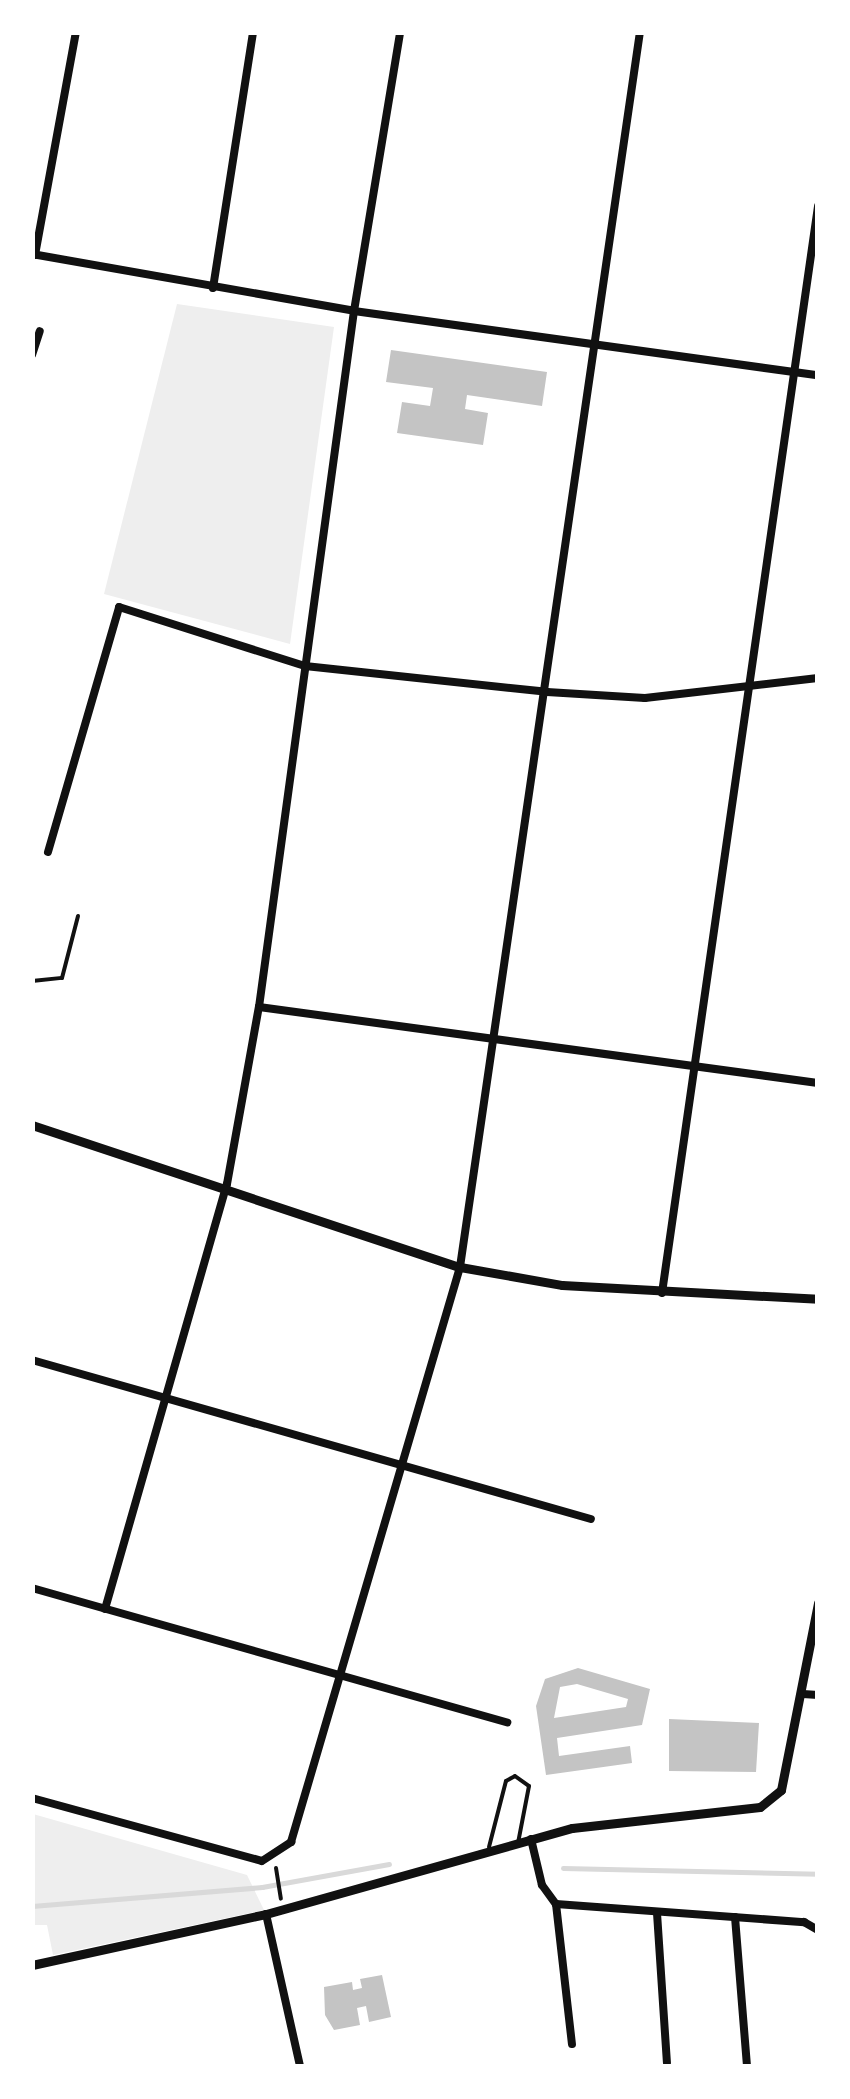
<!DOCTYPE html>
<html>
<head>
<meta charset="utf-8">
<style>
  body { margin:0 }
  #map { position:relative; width:850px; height:2099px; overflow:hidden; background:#fff; font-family:Figtree,sans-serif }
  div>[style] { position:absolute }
  .green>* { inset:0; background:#eee }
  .stream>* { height:5px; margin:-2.5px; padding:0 2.5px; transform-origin:2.5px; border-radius:2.5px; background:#d9d9d9 }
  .building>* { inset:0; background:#c4c4c4 }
  .path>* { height:4px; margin:-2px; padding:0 2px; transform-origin:2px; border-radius:2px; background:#111 }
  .service>* { height:4px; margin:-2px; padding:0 2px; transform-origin:2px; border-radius:2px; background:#111 }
  .minor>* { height:8px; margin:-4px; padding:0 4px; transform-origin:4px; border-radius:4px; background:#111 }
  .tertiary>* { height:9px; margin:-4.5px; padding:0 4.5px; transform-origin:4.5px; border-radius:4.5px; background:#111 }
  span { translate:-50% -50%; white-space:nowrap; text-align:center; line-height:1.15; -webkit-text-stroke:8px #fff; paint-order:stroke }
  .frame { position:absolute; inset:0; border:35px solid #fff; pointer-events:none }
</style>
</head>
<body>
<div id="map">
  <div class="green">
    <div style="clip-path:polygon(177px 304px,334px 327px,290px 644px,104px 594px)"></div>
    <div style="clip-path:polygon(33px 1814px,247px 1875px,264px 1910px,53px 1955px,47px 1925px,33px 1925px)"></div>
  </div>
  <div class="stream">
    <div style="left:563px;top:1868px;width:255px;rotate:1.3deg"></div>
    <div style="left:32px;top:1906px;width:231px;rotate:-4.7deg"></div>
    <div style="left:262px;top:1887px;width:129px;rotate:-10.3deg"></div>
  </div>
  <div class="building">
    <div style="clip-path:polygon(391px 350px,547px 372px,542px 406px,467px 395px,465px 409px,488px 413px,483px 445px,397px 433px,402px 402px,430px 406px,433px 388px,386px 382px)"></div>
    <div style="clip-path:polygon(evenodd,578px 1668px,650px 1689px,642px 1725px,557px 1738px,559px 1756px,630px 1746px,632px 1763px,546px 1775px,536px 1706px,545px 1679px,578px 1668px,577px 1684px,628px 1699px,626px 1707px,554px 1718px,560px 1687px,577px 1684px)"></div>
    <div style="clip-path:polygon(669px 1719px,759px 1723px,756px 1772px,669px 1771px)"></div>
    <div style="clip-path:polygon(382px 1975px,391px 2017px,369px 2022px,366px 2006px,357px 2008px,360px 2025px,334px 2030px,325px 2015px,324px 1987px,352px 1982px,353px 1990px,362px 1988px,360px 1979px)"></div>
  </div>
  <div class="path">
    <div style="left:276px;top:1868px;width:31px;rotate:81deg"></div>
  </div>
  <div class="service">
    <div style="left:32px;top:981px;width:30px;rotate:-6deg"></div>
    <div style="left:62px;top:978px;width:64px;rotate:-75.5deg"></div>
    <div style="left:489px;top:1847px;width:68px;rotate:-75.6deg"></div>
    <div style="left:506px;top:1781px;width:10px;rotate:-29deg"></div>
    <div style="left:515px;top:1776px;width:17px;rotate:36deg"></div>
    <div style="left:529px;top:1786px;width:58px;rotate:100.9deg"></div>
  </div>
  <div class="minor">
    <div style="left:32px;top:254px;width:327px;rotate:10deg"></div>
    <div style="left:354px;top:311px;width:468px;rotate:7.9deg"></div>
    <div style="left:35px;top:255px;width:227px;rotate:-79.6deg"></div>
    <div style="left:213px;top:288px;width:259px;rotate:-81.1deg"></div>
    <div style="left:32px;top:355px;width:25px;rotate:-72deg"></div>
    <div style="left:48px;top:852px;width:255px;rotate:-73.8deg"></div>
    <div style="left:119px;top:607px;width:195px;rotate:17.6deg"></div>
    <div style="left:305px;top:666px;width:243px;rotate:6.1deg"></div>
    <div style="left:547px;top:692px;width:98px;rotate:3.5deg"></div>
    <div style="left:645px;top:698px;width:174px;rotate:-6.6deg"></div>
    <div style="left:259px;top:1007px;width:564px;rotate:7.74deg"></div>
    <div style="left:662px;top:1293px;width:1098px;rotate:-81.83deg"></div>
    <div style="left:32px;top:1360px;width:581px;rotate:15.88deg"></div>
    <div style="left:32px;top:1588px;width:494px;rotate:15.8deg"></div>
    <div style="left:105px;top:1609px;width:442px;rotate:-74deg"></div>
    <div style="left:227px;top:1184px;width:180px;rotate:-79.8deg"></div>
    <div style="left:259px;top:1007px;width:702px;rotate:-82.23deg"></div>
    <div style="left:354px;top:311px;width:283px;rotate:-80.6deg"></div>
    <div style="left:803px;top:1694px;width:15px;rotate:4deg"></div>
    <div style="left:32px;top:1798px;width:238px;rotate:15.3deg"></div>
    <div style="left:262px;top:1861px;width:35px;rotate:-33deg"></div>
    <div style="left:291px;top:1842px;width:599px;rotate:-73.62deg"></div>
    <div style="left:460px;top:1267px;width:1248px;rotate:-81.71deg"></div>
    <div style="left:531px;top:1839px;width:47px;rotate:76.6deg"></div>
    <div style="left:542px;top:1885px;width:24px;rotate:54deg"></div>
    <div style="left:556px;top:1904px;width:249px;rotate:4.2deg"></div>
    <div style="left:804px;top:1922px;width:16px;rotate:30deg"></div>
    <div style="left:556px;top:1904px;width:141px;rotate:83.5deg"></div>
    <div style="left:657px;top:1913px;width:150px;rotate:86.2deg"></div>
    <div style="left:266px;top:1914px;width:156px;rotate:77.4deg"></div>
    <div style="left:735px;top:1917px;width:148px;rotate:85.4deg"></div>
  </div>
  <div class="tertiary">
    <div style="left:32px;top:1125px;width:451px;rotate:18.4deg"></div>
    <div style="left:460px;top:1267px;width:104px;rotate:10deg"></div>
    <div style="left:562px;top:1285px;width:256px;rotate:3.1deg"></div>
    <div style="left:32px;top:1965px;width:239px;rotate:-12.3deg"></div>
    <div style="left:266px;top:1914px;width:318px;rotate:-15.7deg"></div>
    <div style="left:572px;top:1828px;width:189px;rotate:-6.4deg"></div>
    <div style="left:760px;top:1807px;width:27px;rotate:-39deg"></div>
    <div style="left:781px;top:1790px;width:191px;rotate:-78.8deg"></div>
  </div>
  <div class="frame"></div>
</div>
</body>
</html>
